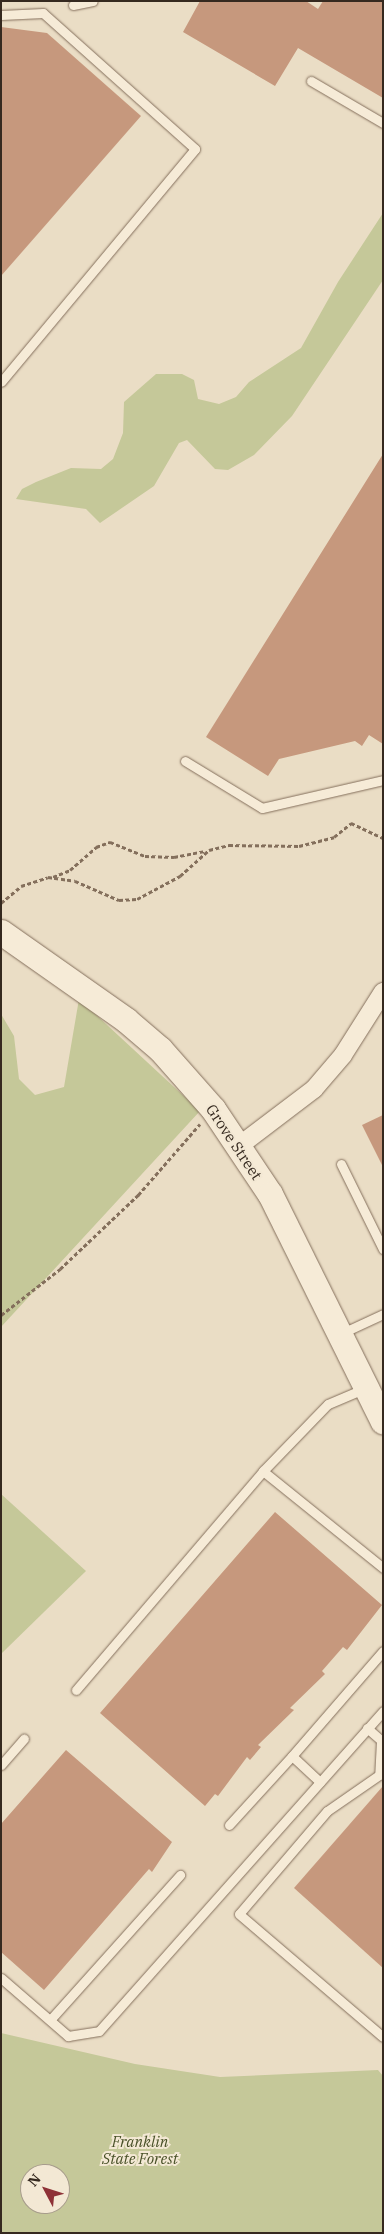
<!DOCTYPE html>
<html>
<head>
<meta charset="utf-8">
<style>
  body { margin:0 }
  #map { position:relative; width:384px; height:2234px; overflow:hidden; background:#eaddc5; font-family:"IBM Plex Serif",serif }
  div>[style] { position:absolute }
  .green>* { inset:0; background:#c5c899 }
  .building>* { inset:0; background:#c6987d }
  .path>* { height:2.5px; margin-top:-1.25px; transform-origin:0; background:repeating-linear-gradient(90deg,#846f5c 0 4px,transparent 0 6.5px) }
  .roads { filter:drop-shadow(0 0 1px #846f5c) drop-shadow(0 0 1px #846f5c) }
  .service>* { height:9px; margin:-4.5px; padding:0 4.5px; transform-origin:4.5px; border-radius:4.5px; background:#f6ebd7 }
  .minor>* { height:18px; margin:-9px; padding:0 9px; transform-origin:9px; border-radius:9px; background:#f6ebd7 }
  .secondary>* { height:25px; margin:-12.5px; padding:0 12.5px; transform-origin:12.5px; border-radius:12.5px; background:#f6ebd7 }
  span { translate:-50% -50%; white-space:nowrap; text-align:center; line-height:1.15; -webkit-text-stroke:4px #f3e8d4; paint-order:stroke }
  .street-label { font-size:15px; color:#35291f }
  .park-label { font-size:15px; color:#485027; font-style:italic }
  .frame { position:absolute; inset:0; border:2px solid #35291f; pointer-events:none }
  .north { position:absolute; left:20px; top:2164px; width:50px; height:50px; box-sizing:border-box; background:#f3e8d4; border:1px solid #a79c8c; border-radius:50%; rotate:310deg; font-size:14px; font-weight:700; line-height:20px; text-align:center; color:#35291f }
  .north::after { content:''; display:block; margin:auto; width:18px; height:22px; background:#8e3136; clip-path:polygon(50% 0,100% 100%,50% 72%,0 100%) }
</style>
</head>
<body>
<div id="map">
  <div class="green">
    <div style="clip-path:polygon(383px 213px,383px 280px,292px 416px,254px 455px,228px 470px,215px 469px,187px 440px,179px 443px,154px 486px,100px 523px,86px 509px,16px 499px,22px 489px,36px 482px,71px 468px,101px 469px,113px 459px,123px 433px,124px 402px,156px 374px,182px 374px,194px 380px,198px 399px,219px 404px,236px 397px,249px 382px,301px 348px,338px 282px)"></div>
    <div style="clip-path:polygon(79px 999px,200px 1111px,1px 1327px,1px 1014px,14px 1036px,19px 1079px,35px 1095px,64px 1087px)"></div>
    <div style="clip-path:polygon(1px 1494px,86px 1571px,1px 1654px)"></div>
    <div style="clip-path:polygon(evenodd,1px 2033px,135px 2064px,220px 2077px,378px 2070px,383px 2076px,383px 2233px,1px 2233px,1px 2033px,30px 2174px,60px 2174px,60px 2204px,30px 2204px,30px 2174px)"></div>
  </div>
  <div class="building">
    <div style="clip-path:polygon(200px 1px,306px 1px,318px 9px,323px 1px,383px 1px,383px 98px,298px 48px,275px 86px,183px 32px)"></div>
    <div style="clip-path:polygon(1px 27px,47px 33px,141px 116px,1px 276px)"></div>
    <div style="clip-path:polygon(383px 454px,383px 744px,369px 735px,362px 746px,355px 741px,279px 759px,268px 776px,206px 737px)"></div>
    <div style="clip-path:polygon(383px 1115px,383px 1167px,362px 1125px)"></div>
    <div style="clip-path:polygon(275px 1512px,382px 1605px,347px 1650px,343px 1647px,322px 1671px,325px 1674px,290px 1708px,294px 1710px,258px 1745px,261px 1747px,250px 1760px,247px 1757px,218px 1796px,215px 1794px,205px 1806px,100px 1713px)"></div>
    <div style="clip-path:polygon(66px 1750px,172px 1842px,152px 1872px,149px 1869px,44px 1990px,1px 1952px,1px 1824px)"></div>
    <div style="clip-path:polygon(383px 1786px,383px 1968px,294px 1888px)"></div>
  </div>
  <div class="path">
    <div style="left:53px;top:877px;width:18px;rotate:-22deg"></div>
    <div style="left:70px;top:870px;width:35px;rotate:-41deg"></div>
    <div style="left:96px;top:847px;width:15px;rotate:-20deg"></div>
    <div style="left:110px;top:842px;width:38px;rotate:22deg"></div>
    <div style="left:145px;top:856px;width:29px;rotate:2deg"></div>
    <div style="left:174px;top:857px;width:32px;rotate:-11deg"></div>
    <div style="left:1px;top:903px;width:26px;rotate:-40deg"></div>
    <div style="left:21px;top:886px;width:28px;rotate:-18deg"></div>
    <div style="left:48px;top:877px;width:27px;rotate:8deg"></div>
    <div style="left:75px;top:881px;width:48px;rotate:23.4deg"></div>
    <div style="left:119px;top:900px;width:18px;rotate:-3deg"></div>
    <div style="left:137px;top:899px;width:49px;rotate:-28.1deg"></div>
    <div style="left:180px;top:876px;width:39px;rotate:-42deg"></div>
    <div style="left:209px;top:850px;width:21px;rotate:-14deg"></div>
    <div style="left:229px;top:845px;width:70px;rotate:0.8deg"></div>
    <div style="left:299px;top:846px;width:36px;rotate:-14deg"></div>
    <div style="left:334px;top:837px;width:22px;rotate:-39deg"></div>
    <div style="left:351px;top:823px;width:35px;rotate:25deg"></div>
    <div style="left:1px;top:1315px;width:75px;rotate:-37.9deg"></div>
    <div style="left:60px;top:1269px;width:108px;rotate:-43.5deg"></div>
    <div style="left:138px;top:1195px;width:94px;rotate:-48.9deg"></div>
  </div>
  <div class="roads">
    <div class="service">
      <div style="left:73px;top:5px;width:20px;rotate:-11deg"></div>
      <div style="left:1px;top:15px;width:42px;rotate:-2.7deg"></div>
      <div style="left:43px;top:13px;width:204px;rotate:41.8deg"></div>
      <div style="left:195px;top:149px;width:303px;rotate:129.8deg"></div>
      <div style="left:311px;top:81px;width:83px;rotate:30.3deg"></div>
      <div style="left:185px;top:761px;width:90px;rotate:31.4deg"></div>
      <div style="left:262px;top:808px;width:124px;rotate:-13deg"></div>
      <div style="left:341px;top:1164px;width:95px;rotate:63.7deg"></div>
      <div style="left:340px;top:1334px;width:47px;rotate:-24.9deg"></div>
      <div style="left:263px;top:1471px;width:93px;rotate:-45.9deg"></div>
      <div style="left:328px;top:1404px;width:39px;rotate:-23deg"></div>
      <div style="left:76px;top:1690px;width:288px;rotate:-49.5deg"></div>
      <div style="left:263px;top:1471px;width:154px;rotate:38.9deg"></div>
      <div style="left:367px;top:1728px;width:21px;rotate:41deg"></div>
      <div style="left:381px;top:1741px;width:34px;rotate:93deg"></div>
      <div style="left:379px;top:1775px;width:63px;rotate:145.3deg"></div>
      <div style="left:327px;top:1811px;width:135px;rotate:130.5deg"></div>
      <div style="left:239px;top:1914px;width:189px;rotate:40.5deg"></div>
      <div style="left:1px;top:1765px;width:35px;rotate:-49deg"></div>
      <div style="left:320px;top:1782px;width:38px;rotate:-137deg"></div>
      <div style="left:292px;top:1756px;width:139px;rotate:-49.1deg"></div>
      <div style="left:229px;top:1825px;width:93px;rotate:-47.6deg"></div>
      <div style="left:1px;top:1978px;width:89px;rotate:40.9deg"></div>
      <div style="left:68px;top:2036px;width:31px;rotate:-9deg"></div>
      <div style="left:99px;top:2031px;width:428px;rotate:-48.4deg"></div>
      <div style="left:50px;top:2020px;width:195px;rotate:-48.1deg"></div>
    </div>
    <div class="minor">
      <div style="left:239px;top:1146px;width:94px;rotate:-37.2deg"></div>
      <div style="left:314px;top:1089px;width:45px;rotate:-49.5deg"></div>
      <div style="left:343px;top:1055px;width:75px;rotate:-57.6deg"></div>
    </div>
    <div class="secondary">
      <div style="left:1px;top:932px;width:153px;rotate:35.1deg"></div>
      <div style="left:126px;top:1020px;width:45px;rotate:40.5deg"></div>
      <div style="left:160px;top:1049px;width:80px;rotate:48.5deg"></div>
      <div style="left:213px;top:1109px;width:102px;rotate:56.2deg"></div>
      <div style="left:270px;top:1194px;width:254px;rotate:63.6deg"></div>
    </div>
  </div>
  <div class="street-label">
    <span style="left:234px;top:1142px;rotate:56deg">Grove Street</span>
  </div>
  <div class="park-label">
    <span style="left:140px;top:2150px">Franklin<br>State Forest</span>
  </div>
  <div class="frame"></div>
  <div class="north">N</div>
</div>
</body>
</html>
